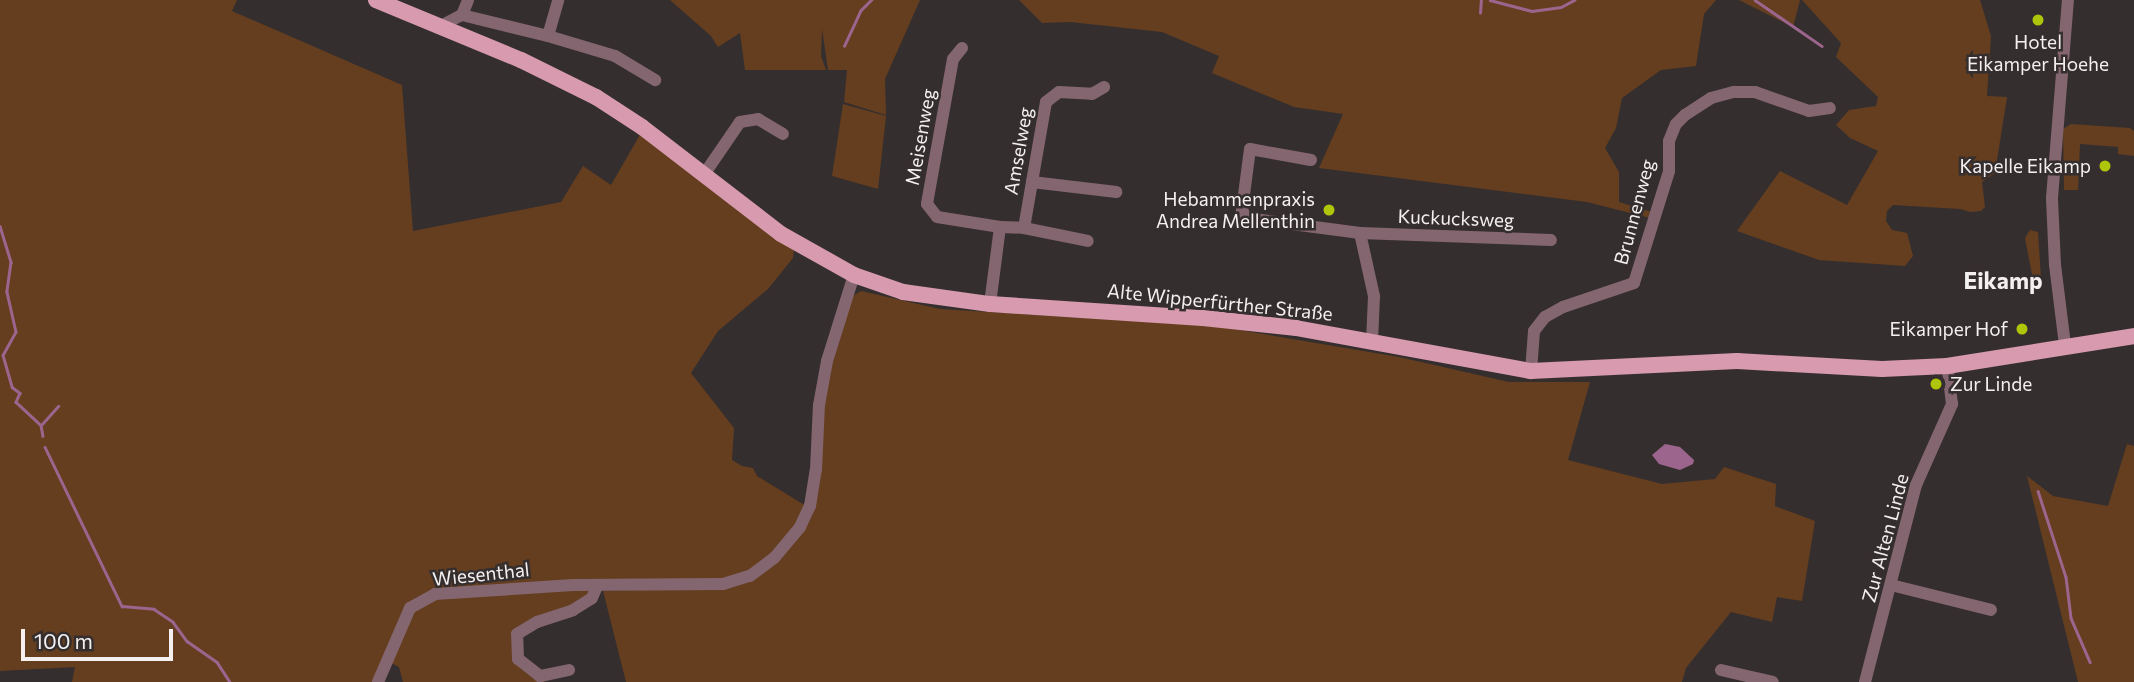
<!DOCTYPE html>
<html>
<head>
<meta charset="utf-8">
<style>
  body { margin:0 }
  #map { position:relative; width:2134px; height:682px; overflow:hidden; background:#352e2e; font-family:Commissioner,sans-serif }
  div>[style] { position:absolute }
  .green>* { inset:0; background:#643e1f }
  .water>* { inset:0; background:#9c658e }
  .stream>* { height:2.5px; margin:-1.25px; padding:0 1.25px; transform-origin:1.25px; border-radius:1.25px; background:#9c658e }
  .minor>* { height:12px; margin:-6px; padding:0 6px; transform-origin:6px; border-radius:6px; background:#846670 }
  .major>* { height:16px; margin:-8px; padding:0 8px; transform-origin:8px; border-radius:8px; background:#d79aaf }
  .dots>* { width:19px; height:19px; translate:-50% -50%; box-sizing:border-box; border:4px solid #352e2e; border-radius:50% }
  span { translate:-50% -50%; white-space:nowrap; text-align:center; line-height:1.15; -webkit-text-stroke:5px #352e2e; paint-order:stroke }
  .poi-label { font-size:19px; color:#f5f0f0 }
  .right { translate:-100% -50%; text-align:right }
  .left { translate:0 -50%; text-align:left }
  .street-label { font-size:19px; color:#f5f0f0 }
  .quarter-label { font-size:23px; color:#f5f0f0; font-weight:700 }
  .scale { position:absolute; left:21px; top:629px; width:152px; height:32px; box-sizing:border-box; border:4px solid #f5f0f0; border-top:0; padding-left:9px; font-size:21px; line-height:24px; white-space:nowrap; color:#f5f0f0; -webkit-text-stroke:5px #352e2e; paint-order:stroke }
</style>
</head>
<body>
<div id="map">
  <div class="green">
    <div style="clip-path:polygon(0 0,237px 0,232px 11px,402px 85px,413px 231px,561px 202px,583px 166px,611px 185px,641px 133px,794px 249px,793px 258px,768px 289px,718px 331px,691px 373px,734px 428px,732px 460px,742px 466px,753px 468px,757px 476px,806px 506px,797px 525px,774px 552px,748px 572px,724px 580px,597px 585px,591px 597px,516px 633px,517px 661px,545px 682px,403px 682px,399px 667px,383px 659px,372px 682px,72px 682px,75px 667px,0 671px)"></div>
    <div style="clip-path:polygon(670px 0,920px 0,885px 79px,886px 115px,844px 102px,847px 70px,828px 70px,822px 29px,821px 56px,826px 70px,745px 70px,740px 33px,718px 47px,711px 36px)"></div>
    <div style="clip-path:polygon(1019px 0,1716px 0,1704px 14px,1696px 66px,1661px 70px,1622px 98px,1616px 128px,1605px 148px,1619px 172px,1619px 202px,1655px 213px,1654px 219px,1587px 202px,1319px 168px,1343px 114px,1294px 107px,1212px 73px,1219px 56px,1162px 32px,1070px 22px,1042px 23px)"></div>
    <div style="clip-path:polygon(1739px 0,1800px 0,1793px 27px)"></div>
    <div style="clip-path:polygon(1802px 0,1980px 0,1991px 36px,1987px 96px,2007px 97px,1995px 173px,1982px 182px,1985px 207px,1981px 211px,1970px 212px,1960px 209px,1893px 205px,1887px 211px,1886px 221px,1892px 230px,1907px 233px,1913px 256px,1905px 266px,1819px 260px,1737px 231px,1780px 171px,1847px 205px,1878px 151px,1850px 138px,1836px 125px,1849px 110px,1876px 106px,1878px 97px,1836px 57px,1841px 43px)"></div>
    <div style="clip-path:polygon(843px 104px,886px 116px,878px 189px,832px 176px)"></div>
    <div style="clip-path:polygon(2071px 124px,2130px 128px,2134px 131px,2134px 156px,2118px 154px,2118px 147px,2080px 144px,2078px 190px,2064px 190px,2063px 129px)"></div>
    <div style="clip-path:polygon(2030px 230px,2038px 232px,2041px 278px,2034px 285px,2025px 238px)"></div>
    <div style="clip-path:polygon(861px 291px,940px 309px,1215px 326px,1399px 357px,1509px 382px,1590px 382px,1568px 460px,1662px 484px,1715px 479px,1724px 467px,1776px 484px,1775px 506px,1815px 521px,1802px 601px,1777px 597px,1772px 622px,1731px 612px,1686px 668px,1682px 682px,626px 682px,603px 591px,725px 588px,805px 530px,830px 362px,853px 296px)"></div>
    <div style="clip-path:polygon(2127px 444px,2134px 446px,2134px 682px,2078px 682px,2027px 476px,2053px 496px,2108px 506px)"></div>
  </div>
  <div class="water">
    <div style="clip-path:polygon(1665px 444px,1680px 447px,1694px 460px,1693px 464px,1680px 470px,1659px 464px,1652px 455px)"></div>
  </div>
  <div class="stream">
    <div style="left:1490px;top:0;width:43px;rotate:14.7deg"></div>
    <div style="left:1532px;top:11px;width:29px;rotate:-8deg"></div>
    <div style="left:1561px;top:7px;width:15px;rotate:-28deg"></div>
    <div style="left:1755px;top:0;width:81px;rotate:34.5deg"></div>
    <div style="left:1480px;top:13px;width:13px;rotate:-86deg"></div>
    <div style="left:844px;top:46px;width:38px;rotate:-65deg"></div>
    <div style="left:860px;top:11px;width:16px;rotate:-45deg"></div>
    <div style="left:0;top:226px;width:38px;rotate:73deg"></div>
    <div style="left:11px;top:262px;width:30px;rotate:98deg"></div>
    <div style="left:7px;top:292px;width:41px;rotate:77.3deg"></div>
    <div style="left:16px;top:332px;width:26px;rotate:119deg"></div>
    <div style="left:3px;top:355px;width:33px;rotate:74deg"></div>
    <div style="left:12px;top:387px;width:10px;rotate:37deg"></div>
    <div style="left:20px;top:393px;width:10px;rotate:114deg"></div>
    <div style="left:16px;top:402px;width:34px;rotate:43deg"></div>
    <div style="left:41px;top:425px;width:11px;rotate:80deg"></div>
    <div style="left:42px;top:424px;width:24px;rotate:-48deg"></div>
    <div style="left:45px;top:447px;width:177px;rotate:64.2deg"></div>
    <div style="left:122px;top:606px;width:32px;rotate:5deg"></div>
    <div style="left:154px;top:609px;width:23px;rotate:34deg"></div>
    <div style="left:173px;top:622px;width:24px;rotate:54deg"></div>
    <div style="left:187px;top:641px;width:37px;rotate:35deg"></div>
    <div style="left:217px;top:662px;width:24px;rotate:57deg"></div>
    <div style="left:2038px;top:491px;width:90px;rotate:72deg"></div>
    <div style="left:2066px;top:577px;width:41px;rotate:83deg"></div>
    <div style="left:2071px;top:618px;width:48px;rotate:66.6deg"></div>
  </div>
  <div class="minor">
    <div style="left:462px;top:15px;width:16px;rotate:-68deg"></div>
    <div style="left:439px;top:27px;width:26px;rotate:-28deg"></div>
    <div style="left:462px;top:15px;width:89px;rotate:13.7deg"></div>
    <div style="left:548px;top:36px;width:70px;rotate:16.6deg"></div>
    <div style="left:615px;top:56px;width:47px;rotate:31deg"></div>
    <div style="left:548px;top:36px;width:37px;rotate:-74deg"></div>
    <div style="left:962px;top:48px;width:14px;rotate:129deg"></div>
    <div style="left:953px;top:59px;width:147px;rotate:100.2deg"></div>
    <div style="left:927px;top:204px;width:16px;rotate:52deg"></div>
    <div style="left:937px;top:217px;width:64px;rotate:9deg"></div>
    <div style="left:1000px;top:227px;width:78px;rotate:97.4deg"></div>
    <div style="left:1311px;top:160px;width:62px;rotate:-169.8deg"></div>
    <div style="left:1250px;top:149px;width:62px;rotate:97.5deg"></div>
    <div style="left:1242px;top:210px;width:9px;rotate:63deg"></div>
    <div style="left:1246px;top:218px;width:115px;rotate:7.5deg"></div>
    <div style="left:1360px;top:233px;width:65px;rotate:77.5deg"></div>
    <div style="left:1374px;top:296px;width:45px;rotate:92.5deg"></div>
    <div style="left:703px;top:176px;width:65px;rotate:-55.6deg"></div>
    <div style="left:740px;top:122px;width:18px;rotate:-9deg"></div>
    <div style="left:758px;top:119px;width:29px;rotate:31deg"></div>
    <div style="left:1032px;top:182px;width:85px;rotate:6.8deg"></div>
    <div style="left:1000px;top:227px;width:24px;rotate:2deg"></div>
    <div style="left:1024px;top:228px;width:65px;rotate:11.5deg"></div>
    <div style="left:1024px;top:228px;width:128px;rotate:-80.1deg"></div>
    <div style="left:1046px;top:102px;width:16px;rotate:-38deg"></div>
    <div style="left:1059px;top:92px;width:33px;rotate:3deg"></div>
    <div style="left:1092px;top:94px;width:14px;rotate:-30deg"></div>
    <div style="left:1360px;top:233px;width:191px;rotate:2.1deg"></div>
    <div style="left:2065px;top:345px;width:81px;rotate:-97.1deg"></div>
    <div style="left:2055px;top:265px;width:67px;rotate:-92.6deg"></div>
    <div style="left:2052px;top:198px;width:199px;rotate:-85.4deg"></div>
    <div style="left:1531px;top:371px;width:40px;rotate:-85.7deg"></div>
    <div style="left:1534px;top:331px;width:18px;rotate:-52deg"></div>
    <div style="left:1545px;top:317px;width:21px;rotate:-29deg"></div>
    <div style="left:1563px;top:307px;width:75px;rotate:-18.7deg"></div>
    <div style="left:1634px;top:283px;width:117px;rotate:-72.6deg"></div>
    <div style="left:1669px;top:171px;width:30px;rotate:-90deg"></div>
    <div style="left:1669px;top:141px;width:18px;rotate:-68deg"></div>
    <div style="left:1676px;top:124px;width:13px;rotate:-45deg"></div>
    <div style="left:1685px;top:115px;width:31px;rotate:-33deg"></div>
    <div style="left:1711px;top:98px;width:24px;rotate:-15deg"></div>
    <div style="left:1734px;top:92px;width:21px"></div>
    <div style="left:1755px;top:92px;width:57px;rotate:19.4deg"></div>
    <div style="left:1809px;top:111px;width:21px;rotate:-8deg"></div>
    <div style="left:1891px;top:585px;width:103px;rotate:14deg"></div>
    <div style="left:569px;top:670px;width:30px;rotate:168deg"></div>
    <div style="left:540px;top:676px;width:28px;rotate:-142deg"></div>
    <div style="left:518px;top:659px;width:25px;rotate:-92deg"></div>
    <div style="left:517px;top:634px;width:23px;rotate:-31deg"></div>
    <div style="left:537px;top:622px;width:38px;rotate:-18deg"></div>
    <div style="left:573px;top:610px;width:22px;rotate:-32deg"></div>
    <div style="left:592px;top:598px;width:13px;rotate:-67deg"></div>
    <div style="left:1721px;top:670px;width:53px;rotate:13deg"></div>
    <div style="left:378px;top:682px;width:81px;rotate:-66.6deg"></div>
    <div style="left:410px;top:608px;width:29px;rotate:-29deg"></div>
    <div style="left:435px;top:594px;width:138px;rotate:-3.7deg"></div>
    <div style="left:573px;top:585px;width:150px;rotate:-0.4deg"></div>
    <div style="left:723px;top:584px;width:28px;rotate:-17deg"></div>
    <div style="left:750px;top:576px;width:31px;rotate:-37deg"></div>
    <div style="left:775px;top:557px;width:39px;rotate:-50deg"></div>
    <div style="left:800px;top:527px;width:23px;rotate:-65deg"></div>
    <div style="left:810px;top:506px;width:36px;rotate:-81deg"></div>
    <div style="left:816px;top:470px;width:65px;rotate:-87.4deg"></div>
    <div style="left:819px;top:405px;width:45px;rotate:-79.7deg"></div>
    <div style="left:827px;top:361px;width:90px;rotate:-72.6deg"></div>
    <div style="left:1865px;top:682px;width:203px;rotate:-75.5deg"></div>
    <div style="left:1916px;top:485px;width:89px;rotate:-66deg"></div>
    <div style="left:1952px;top:404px;width:38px;rotate:-97deg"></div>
  </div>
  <div class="major">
    <div style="left:376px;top:0;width:157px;rotate:22.5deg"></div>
    <div style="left:521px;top:60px;width:84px;rotate:26.3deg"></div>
    <div style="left:596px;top:97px;width:55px;rotate:33.1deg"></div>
    <div style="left:642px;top:127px;width:175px;rotate:37.6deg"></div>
    <div style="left:781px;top:234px;width:84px;rotate:29.3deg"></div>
    <div style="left:854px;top:275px;width:52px;rotate:19.1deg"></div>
    <div style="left:903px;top:292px;width:88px;rotate:7.9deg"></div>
    <div style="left:990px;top:304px;width:213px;rotate:3.8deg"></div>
    <div style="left:1203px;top:318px;width:94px;rotate:6.1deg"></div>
    <div style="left:1296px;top:328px;width:239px;rotate:10.4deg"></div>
    <div style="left:1531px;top:371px;width:206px;rotate:-2.8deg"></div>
    <div style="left:1737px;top:361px;width:145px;rotate:3.2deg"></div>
    <div style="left:1882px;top:369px;width:65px;rotate:-2.6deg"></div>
    <div style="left:1947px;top:366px;width:189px;rotate:-9.1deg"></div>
  </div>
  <div class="dots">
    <div style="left:2038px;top:20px;background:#aec60a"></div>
    <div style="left:2105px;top:166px;background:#aec60a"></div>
    <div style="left:1329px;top:210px;background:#aec60a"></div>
    <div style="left:2022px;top:329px;background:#aec60a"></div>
    <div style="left:1936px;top:384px;background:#aec60a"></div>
  </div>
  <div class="poi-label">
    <span style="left:2038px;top:53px">Hotel<br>Eikamper Hoehe</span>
    <span class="right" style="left:2091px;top:166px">Kapelle Eikamp</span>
    <span class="right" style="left:1315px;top:210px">Hebammenpraxis<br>Andrea Mellenthin</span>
    <span class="right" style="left:2008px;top:329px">Eikamper Hof</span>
    <span class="left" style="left:1950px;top:384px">Zur Linde</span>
  </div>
  <div class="street-label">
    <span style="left:920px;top:137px;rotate:-80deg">Meisenweg</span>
    <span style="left:1018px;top:151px;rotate:-80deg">Amselweg</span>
    <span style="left:1634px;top:212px;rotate:-75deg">Brunnenweg</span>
    <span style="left:1456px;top:218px;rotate:2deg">Kuckucksweg</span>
    <span style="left:1220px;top:302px;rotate:6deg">Alte Wipperfürther Straße</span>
    <span style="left:1885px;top:538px;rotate:-75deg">Zur Alten Linde</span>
    <span style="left:481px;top:574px;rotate:-6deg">Wiesenthal</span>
  </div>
  <div class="quarter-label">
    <span style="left:2003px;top:280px">Eikamp</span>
  </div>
  <div class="scale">100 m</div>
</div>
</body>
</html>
